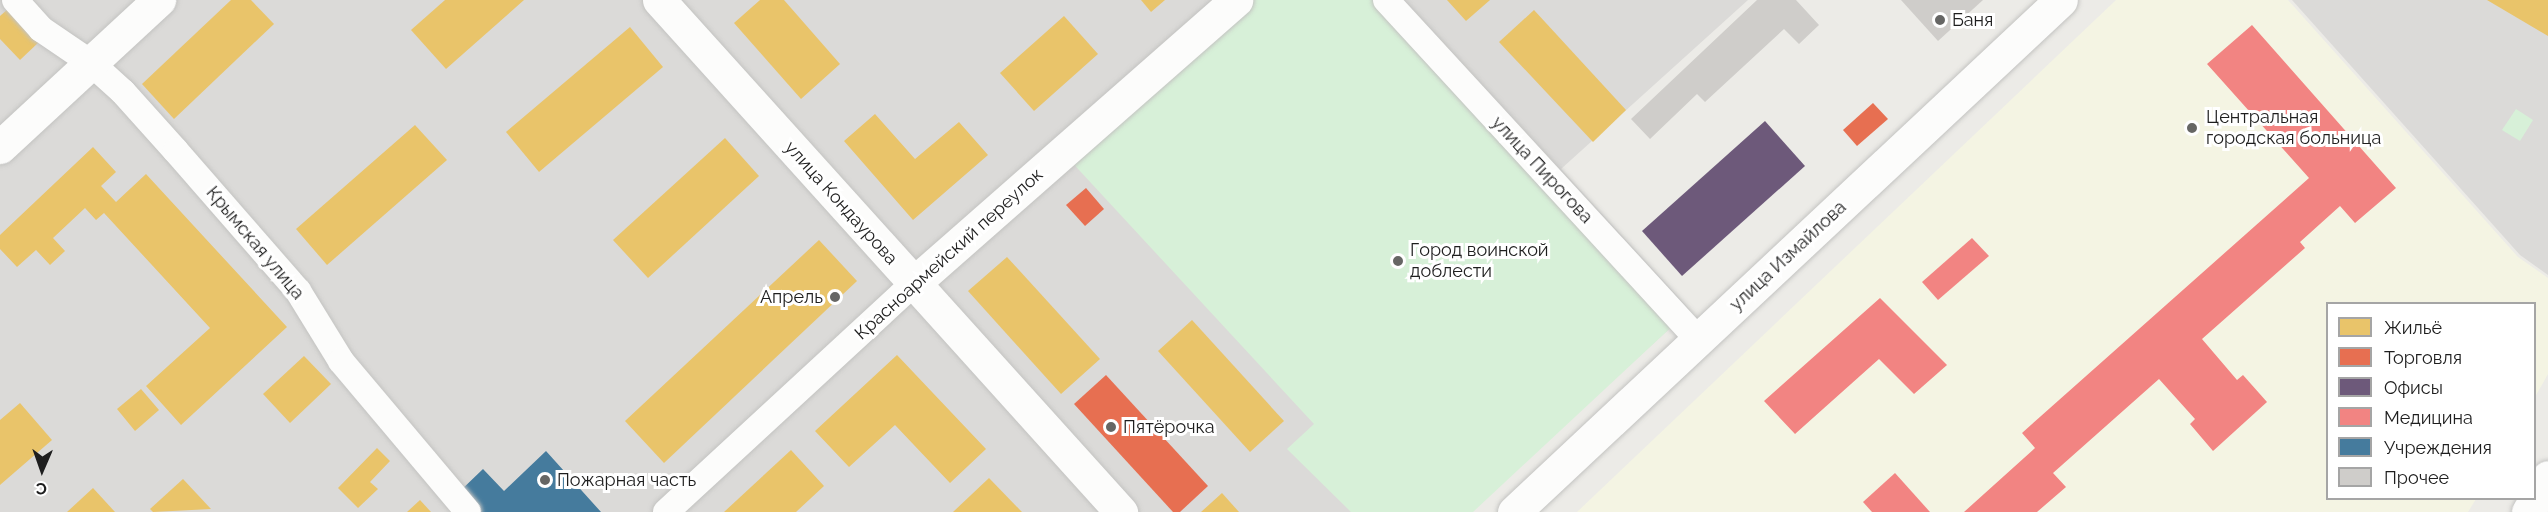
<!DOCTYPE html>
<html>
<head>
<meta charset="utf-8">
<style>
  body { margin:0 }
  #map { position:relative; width:2548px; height:512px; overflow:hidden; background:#ecebe7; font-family:Raleway,sans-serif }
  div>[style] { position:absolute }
  .residential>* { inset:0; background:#dbdad8 }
  .education>* { inset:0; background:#f4f4e3 }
  .park>* { inset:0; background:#d7f0d8 }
  .homes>* { inset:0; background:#e9c46a }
  .shops>* { inset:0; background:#e76f51 }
  .offices>* { inset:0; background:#6d597a }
  .health>* { inset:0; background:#f28482 }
  .public>* { inset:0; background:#457b9d }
  .building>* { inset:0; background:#cfcdca }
  .roads { filter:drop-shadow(0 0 2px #c3c3c1) drop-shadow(0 0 2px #c3c3c1) }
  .minor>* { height:26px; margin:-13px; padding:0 13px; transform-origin:13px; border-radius:13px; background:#fcfcfb }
  .tertiary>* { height:33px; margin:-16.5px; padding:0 16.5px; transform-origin:16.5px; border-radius:16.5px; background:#fcfcfb }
  .dots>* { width:16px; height:16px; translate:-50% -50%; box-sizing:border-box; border:3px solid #fff; border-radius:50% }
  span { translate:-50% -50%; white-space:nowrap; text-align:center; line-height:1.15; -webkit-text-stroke:6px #fff; paint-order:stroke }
  .poi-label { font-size:18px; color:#1e1e1e }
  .left { translate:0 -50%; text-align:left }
  .right { translate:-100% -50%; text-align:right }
  .street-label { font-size:18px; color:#1e1e1e }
  .legend { position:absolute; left:2326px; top:302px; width:210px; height:198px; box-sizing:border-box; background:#fff; border:2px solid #a5a5a5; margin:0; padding:8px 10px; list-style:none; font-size:18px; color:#1e1e1e }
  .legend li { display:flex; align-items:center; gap:12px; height:30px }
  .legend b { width:30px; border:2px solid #a5a5a5 }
  .north { position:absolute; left:12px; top:440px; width:60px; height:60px; -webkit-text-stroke:4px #fff; paint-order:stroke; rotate:182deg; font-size:16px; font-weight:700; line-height:24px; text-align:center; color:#1e1e1e }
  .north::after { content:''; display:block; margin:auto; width:21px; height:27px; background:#1e1e1e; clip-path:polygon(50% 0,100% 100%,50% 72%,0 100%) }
</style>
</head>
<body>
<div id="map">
  <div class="residential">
    <div style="clip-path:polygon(0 0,1748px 0,1561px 169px,1690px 310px,1469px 512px,0 512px)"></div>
    <div style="clip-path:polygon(2292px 0,2548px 0,2548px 275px,2520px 255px)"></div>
  </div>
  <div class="education">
    <div style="clip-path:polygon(2116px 0,2288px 0,2518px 257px,2548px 278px,2548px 374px,2535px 397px,2534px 304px,2328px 304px,2328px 498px,2476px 499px,2468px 512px,1577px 512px)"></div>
  </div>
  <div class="park">
    <div style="clip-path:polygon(1240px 0,1384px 0,1679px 320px,1473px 512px,1351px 512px,1287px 449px,1314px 424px,1067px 157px)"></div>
    <div style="clip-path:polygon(2516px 109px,2533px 120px,2520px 141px,2502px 130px)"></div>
  </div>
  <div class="homes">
    <div style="clip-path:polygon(231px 0,251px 0,274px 24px,174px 119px,142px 84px)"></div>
    <div style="clip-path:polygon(445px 0,524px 0,446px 69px,411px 30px)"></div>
    <div style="clip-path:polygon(760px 0,784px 0,840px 64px,801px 99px,734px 23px)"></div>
    <div style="clip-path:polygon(1141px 0,1165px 0,1151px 12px)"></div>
    <div style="clip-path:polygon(1447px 0,1490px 0,1466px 21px)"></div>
    <div style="clip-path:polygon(2487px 0,2548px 0,2548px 36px)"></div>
    <div style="clip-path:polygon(8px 9px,39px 42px,20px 60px,0 39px,0 16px)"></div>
    <div style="clip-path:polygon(1534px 10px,1626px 110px,1593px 142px,1499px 42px)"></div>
    <div style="clip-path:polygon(1064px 16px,1098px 54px,1034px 111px,1000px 73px)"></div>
    <div style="clip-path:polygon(630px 27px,663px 67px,539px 172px,506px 132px)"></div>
    <div style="clip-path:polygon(875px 114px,915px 159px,959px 122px,988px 155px,913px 220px,844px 141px)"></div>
    <div style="clip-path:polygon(415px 125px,447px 160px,327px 265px,296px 229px)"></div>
    <div style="clip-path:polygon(725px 138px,759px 176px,648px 278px,613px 240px)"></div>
    <div style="clip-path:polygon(93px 147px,116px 172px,101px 186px,116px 202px,146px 174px,287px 327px,181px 425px,146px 386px,210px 328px,104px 213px,96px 220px,85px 208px,53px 238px,65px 251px,50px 265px,36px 250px,17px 267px,0 249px,0 235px)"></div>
    <div style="clip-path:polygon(819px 240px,857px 281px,664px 463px,625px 421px)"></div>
    <div style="clip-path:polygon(1007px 257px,1100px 359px,1061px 394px,968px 291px)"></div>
    <div style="clip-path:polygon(1192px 320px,1284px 421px,1250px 452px,1158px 351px)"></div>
    <div style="clip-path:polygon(897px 355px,986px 449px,950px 483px,895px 425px,849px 467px,815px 431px)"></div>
    <div style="clip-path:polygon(304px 356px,331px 384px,290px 423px,263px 394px)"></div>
    <div style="clip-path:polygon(141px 389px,159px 410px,135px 431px,117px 409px)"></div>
    <div style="clip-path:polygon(20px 403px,52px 440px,0 485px,0 420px)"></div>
    <div style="clip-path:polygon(377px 448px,390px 461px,370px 482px,378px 489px,358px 508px,338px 488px)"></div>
    <div style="clip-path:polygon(791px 450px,824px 486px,796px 512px,724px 512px)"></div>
    <div style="clip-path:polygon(989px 478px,1022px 512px,953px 512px)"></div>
    <div style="clip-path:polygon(183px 479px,211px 509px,153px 512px,150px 509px)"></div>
    <div style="clip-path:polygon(93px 488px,115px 512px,67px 512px)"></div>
    <div style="clip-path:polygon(1222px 493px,1239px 512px,1201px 512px)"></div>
    <div style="clip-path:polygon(420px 500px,431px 512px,407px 512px)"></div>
  </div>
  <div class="shops">
    <div style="clip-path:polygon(1873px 103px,1888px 119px,1857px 146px,1843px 130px)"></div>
    <div style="clip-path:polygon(1086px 188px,1104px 209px,1085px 226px,1066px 205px)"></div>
    <div style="clip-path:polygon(1106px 375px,1208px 486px,1180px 512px,1173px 512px,1074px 404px)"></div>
  </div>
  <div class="offices">
    <div style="clip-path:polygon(1765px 121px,1805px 166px,1682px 276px,1642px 231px)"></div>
  </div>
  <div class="health">
    <div style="clip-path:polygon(2252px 25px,2396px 188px,2355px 223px,2340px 206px,2300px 242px,2305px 248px,2202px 339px,2237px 380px,2243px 375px,2267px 402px,2213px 451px,2190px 424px,2195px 419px,2159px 379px,2053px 473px,2066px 487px,2037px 512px,1964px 512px,2035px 448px,2022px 433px,2309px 178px,2207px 64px)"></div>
    <div style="clip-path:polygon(1972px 238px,1989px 256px,1938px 300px,1922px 282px)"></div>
    <div style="clip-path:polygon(1880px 298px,1947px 365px,1914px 394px,1879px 359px,1795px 434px,1764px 401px)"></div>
    <div style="clip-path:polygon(1895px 473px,1930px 512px,1872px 512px,1863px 502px)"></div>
  </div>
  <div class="public">
    <div style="clip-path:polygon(546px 451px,601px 512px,477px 512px,458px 493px,483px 469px,504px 491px)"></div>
  </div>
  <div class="building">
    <div style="clip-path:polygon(1757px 0,1796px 0,1819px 25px,1799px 44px,1784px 29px,1705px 102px,1697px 94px,1650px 139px,1631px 119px)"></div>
    <div style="clip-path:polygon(1901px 0,1983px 0,1938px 41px)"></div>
  </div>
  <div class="roads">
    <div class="minor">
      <div style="left:15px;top:0;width:39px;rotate:48deg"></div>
      <div style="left:41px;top:29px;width:60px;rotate:34.2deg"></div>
      <div style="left:91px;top:63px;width:43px;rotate:42.2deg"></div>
      <div style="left:123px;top:92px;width:79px;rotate:48.1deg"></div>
      <div style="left:176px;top:151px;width:186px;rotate:48.9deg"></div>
      <div style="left:298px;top:291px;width:82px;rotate:58.4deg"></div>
      <div style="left:341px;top:361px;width:197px;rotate:49.9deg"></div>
      <div style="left:1386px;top:0;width:462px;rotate:47.4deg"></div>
      <div style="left:666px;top:512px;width:338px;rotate:-42.7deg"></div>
    </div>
    <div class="tertiary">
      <div style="left:659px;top:0;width:690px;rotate:47.94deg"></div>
      <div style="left:0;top:147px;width:217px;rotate:-42.8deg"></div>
      <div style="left:914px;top:283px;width:429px;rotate:-41.3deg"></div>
      <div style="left:1514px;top:512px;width:749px;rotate:-43.11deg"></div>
      <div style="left:2528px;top:512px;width:40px;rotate:-60.3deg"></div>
    </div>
  </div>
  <div class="dots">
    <div style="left:1940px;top:20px;background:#666664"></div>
    <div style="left:2192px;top:128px;background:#666664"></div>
    <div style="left:1398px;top:261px;background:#666664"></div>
    <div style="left:835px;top:297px;background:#666664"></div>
    <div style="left:1111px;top:427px;background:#666664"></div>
    <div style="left:545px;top:480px;background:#666664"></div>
  </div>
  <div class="poi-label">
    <span class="left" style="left:1952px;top:20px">Баня</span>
    <span class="left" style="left:2206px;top:128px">Центральная<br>городская больница</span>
    <span class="left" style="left:1410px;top:261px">Город воинской<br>доблести</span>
    <span class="right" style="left:823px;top:297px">Апрель</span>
    <span class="left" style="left:1123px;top:427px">Пятёрочка</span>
    <span class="left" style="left:557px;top:480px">Пожарная часть</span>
  </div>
  <div class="street-label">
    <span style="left:1542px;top:170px;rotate:47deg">улица Пирогова</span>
    <span style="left:841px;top:203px;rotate:48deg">улица Кондаурова</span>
    <span style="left:255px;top:243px;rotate:50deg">Крымская улица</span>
    <span style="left:949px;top:254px;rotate:-42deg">Красноармейский переулок</span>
    <span style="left:1788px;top:256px;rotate:-43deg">улица Измайлова</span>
  </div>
  <ul class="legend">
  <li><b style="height:16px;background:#e9c46a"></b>Жильё</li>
  <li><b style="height:16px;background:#e76f51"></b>Торговля</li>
  <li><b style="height:16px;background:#6d597a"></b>Офисы</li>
  <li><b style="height:16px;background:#f28482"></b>Медицина</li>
  <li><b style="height:16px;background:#457b9d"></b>Учреждения</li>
  <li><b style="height:16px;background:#cfcdca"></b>Прочее</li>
  </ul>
  <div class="north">С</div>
</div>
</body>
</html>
